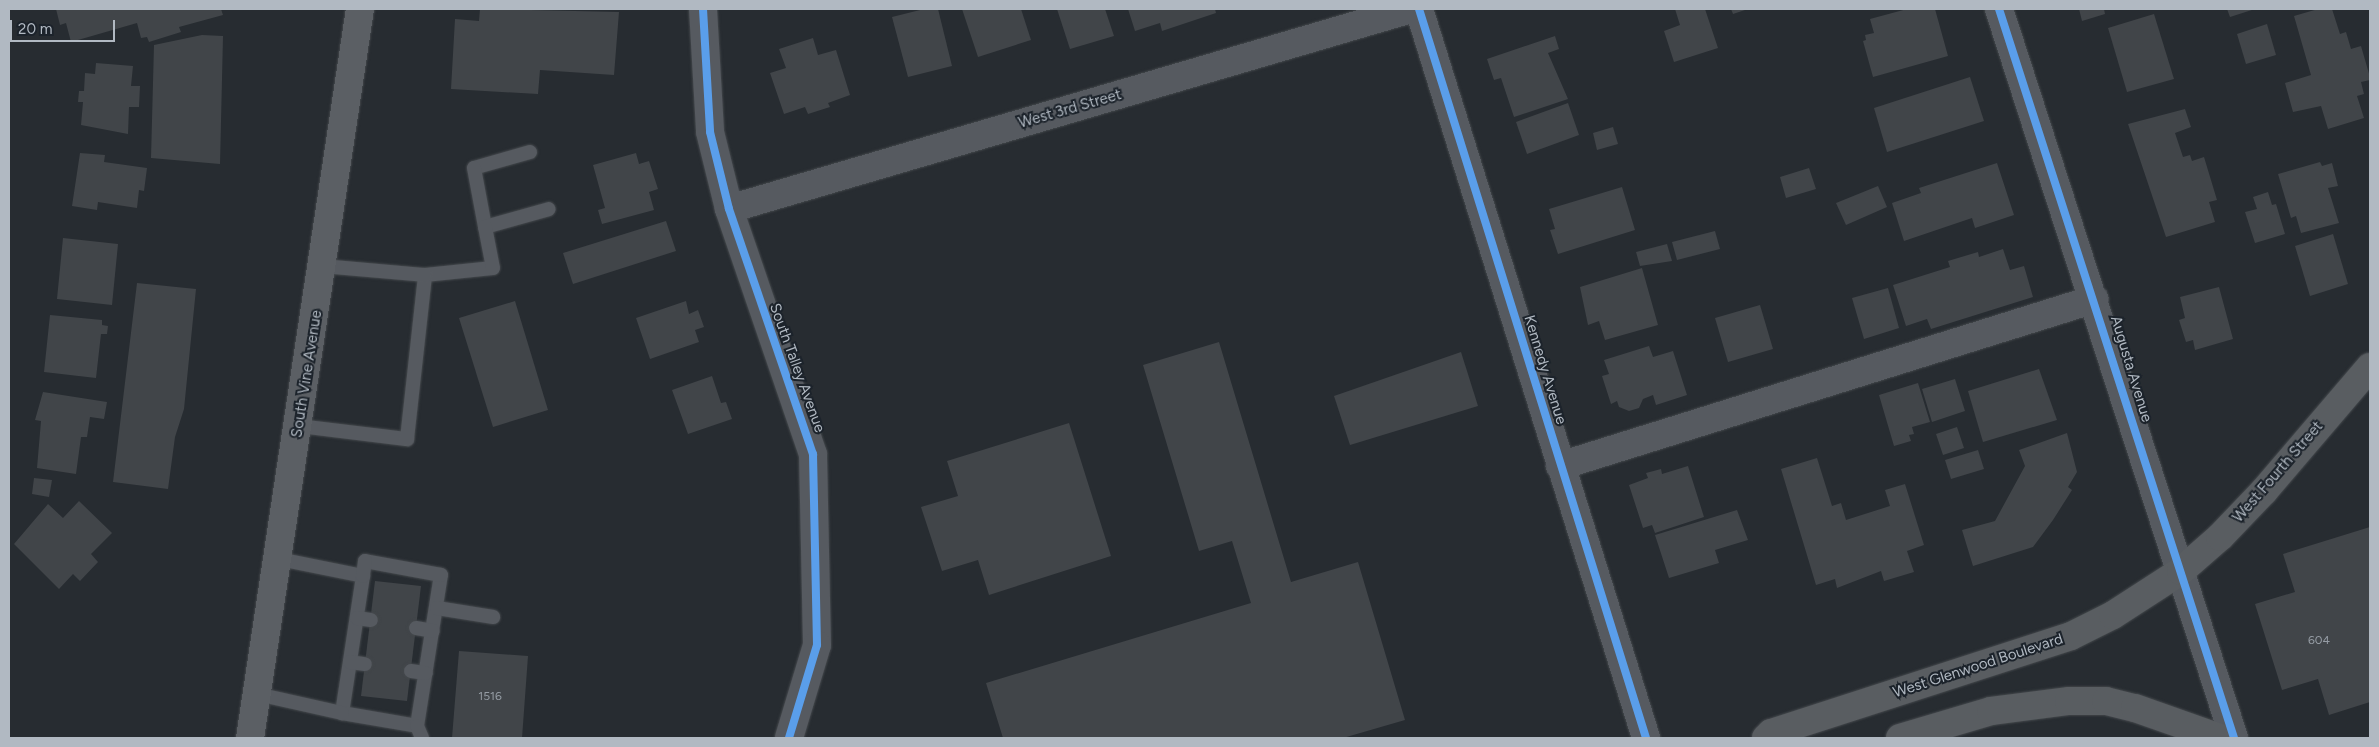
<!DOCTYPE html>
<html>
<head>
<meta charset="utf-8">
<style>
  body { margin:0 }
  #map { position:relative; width:2379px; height:747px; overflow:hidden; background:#272c31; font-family:Figtree,sans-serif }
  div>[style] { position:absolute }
  .building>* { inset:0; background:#414549 }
  .roads { filter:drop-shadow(0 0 1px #44484c) drop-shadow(0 0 1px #44484c) }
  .service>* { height:14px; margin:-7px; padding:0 7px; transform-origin:7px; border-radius:7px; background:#565a60 }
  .minor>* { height:28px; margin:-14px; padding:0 14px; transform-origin:14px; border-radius:14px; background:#565a60 }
  .secondary>* { height:28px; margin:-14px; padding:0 14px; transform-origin:14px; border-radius:14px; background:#5b5f64 }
  .primary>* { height:28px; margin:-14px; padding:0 14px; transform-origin:14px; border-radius:14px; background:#595d61 }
  .cycleway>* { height:8px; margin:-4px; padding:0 4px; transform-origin:4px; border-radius:4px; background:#5a9eea }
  span { translate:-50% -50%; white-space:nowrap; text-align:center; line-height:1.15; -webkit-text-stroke:4px #1c232b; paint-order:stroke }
  .number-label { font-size:12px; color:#959ca4 }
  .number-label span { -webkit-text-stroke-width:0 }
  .street-label { font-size:15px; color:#b1b9c2 }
  .frame { position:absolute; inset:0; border:10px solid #b1b9c2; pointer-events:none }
  .scale { position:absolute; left:10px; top:20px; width:105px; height:22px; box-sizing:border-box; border:2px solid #b1b9c2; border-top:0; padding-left:6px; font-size:15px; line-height:18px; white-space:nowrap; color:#b1b9c2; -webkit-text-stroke:4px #1c232b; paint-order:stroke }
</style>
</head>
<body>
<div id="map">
  <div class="building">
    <div style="clip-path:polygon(56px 9px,221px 9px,223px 15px,179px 27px,181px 32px,149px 42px,147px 37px,141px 38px,137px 23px,71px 42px,66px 23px,60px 25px)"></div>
    <div style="clip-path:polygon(480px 9px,619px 12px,614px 75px,540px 70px,538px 94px,451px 89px,455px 19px,479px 21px)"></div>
    <div style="clip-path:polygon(924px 9px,938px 9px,952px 66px,908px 77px,892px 17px)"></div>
    <div style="clip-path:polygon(962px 9px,1021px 9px,1031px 40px,978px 57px)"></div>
    <div style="clip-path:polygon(1057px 9px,1105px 9px,1114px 36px,1070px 49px)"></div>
    <div style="clip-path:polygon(1128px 9px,1215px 9px,1216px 13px,1162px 31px,1160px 23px,1135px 31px)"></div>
    <div style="clip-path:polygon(1675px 9px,1705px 9px,1718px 48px,1674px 62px,1664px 31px,1680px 25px)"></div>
    <div style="clip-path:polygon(1731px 9px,1748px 9px,1733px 14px)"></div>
    <div style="clip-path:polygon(1907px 9px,1935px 9px,1948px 56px,1873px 77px,1863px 41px,1866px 40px,1865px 35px,1874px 33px,1870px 19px)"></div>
    <div style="clip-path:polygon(2079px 9px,2104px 9px,2105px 14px,2082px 21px)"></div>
    <div style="clip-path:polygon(2227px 9px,2255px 9px,2230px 17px)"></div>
    <div style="clip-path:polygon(2318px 9px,2332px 9px,2340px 34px,2346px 32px,2351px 49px,2361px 46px,2370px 77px,2370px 80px,2361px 82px,2364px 94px,2357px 96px,2364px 118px,2328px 129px,2321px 106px,2293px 112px,2285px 83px,2311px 75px,2294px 16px)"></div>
    <div style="clip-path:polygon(2154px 14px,2174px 79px,2127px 92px,2108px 28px)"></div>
    <div style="clip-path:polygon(2267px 24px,2276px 55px,2246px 64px,2237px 34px)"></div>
    <div style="clip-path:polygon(202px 35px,223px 36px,220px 164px,151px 158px,154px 45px)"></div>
    <div style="clip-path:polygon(1555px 36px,1559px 49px,1548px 53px,1568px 99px,1514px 117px,1501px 78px,1494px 80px,1487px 59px)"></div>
    <div style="clip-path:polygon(813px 38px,818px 55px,836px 50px,850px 95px,828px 103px,830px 107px,808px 114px,805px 107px,784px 114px,770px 73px,786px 68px,779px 49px)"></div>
    <div style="clip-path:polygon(96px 63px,133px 66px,131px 86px,140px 86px,139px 107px,129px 107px,128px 134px,81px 125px,83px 102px,78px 102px,79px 91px,84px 91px,85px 73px,95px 74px)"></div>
    <div style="clip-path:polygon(1970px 77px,1984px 121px,1887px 152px,1874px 108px)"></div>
    <div style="clip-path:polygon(1568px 103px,1579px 135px,1527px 154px,1516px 122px)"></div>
    <div style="clip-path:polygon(2185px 109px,2191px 127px,2175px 133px,2183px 157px,2190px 155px,2192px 161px,2204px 157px,2217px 200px,2209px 202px,2215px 222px,2166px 237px,2128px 124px)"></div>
    <div style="clip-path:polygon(1613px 127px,1618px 144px,1597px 150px,1593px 133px)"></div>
    <div style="clip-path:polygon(80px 153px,105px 155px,104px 162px,147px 168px,144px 191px,139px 190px,137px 208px,98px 202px,97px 210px,72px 206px)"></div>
    <div style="clip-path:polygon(636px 153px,639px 164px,649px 161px,658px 189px,649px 192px,654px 210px,602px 224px,598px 210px,605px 208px,593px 165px)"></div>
    <div style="clip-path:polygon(2320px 162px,2322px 166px,2332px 163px,2338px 186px,2328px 188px,2339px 223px,2301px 233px,2296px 216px,2291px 218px,2278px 174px)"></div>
    <div style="clip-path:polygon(1997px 163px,2014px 215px,1975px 228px,1972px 218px,1904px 241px,1892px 203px,1921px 193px,1919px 188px)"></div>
    <div style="clip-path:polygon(1809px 168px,1816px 189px,1786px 198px,1780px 177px)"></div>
    <div style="clip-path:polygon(1878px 186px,1887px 207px,1846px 225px,1836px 203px)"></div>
    <div style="clip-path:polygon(1622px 187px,1635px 230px,1558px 254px,1550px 230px,1555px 229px,1549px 209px)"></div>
    <div style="clip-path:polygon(2268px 192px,2272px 205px,2276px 204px,2285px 234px,2255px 243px,2245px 212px,2257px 209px,2253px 197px)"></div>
    <div style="clip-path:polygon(666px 221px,676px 251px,573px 284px,563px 253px)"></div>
    <div style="clip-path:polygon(1715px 231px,1720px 249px,1677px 260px,1672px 242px)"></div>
    <div style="clip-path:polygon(2333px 234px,2348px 284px,2310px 296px,2295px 246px)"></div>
    <div style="clip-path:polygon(63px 238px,118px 244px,112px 305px,57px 299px)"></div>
    <div style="clip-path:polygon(1667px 244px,1672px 261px,1640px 266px,1636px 252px)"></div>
    <div style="clip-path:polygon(2003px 249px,2010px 270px,2024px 266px,2033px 297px,1931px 329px,1927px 319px,1906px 326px,1893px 285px,1950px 267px,1948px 261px,1978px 252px,1979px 257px)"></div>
    <div style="clip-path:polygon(1642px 268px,1658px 325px,1605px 340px,1599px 321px,1588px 325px,1580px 287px)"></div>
    <div style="clip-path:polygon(137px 283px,196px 289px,184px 409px,175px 437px,168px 489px,113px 482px)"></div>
    <div style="clip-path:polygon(2219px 287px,2233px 339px,2195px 350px,2193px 340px,2186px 342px,2179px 320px,2185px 318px,2180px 297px)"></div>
    <div style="clip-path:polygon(1888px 288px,1899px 328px,1864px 339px,1852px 298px)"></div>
    <div style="clip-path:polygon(515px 301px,548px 410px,493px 427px,459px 318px)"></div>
    <div style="clip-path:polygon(686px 301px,689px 314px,698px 310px,704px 327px,695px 330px,699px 342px,650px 359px,636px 318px)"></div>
    <div style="clip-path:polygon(1760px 305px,1773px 349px,1728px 362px,1715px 318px)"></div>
    <div style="clip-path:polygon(50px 315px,102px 320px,102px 325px,108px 326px,107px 334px,101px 334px,96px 378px,44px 372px)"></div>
    <div style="clip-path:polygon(1219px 342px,1291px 582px,1358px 562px,1405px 720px,1343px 738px,1003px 738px,986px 683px,1251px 603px,1232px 541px,1199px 551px,1143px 365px)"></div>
    <div style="clip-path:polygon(1649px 346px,1653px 357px,1673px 351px,1687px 395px,1656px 405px,1653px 395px,1643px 399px,1639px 408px,1629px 411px,1619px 407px,1617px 401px,1611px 404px,1602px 376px,1609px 374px,1604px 360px)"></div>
    <div style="clip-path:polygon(1461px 352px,1478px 406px,1350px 445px,1334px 396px)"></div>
    <div style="clip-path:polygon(2039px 369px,2057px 420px,1983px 442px,1968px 391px)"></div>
    <div style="clip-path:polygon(712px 376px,721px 403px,726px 402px,732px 419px,688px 434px,672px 390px)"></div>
    <div style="clip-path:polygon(1955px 379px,1965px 411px,1932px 422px,1922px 389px)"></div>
    <div style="clip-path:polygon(1918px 383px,1930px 422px,1912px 427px,1914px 434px,1909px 435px,1911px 441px,1894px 446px,1879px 395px)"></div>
    <div style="clip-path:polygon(43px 392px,107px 402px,104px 419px,90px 417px,87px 437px,81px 437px,76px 474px,37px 468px,41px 421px,35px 420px)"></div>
    <div style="clip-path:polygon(1069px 423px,1111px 556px,989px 595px,978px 560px,942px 571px,921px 507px,958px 496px,947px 461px)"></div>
    <div style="clip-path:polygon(1957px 427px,1964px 448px,1943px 455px,1936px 434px)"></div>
    <div style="clip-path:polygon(2067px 433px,2077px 472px,2068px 487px,2072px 490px,2053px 520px,2033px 547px,1973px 566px,1962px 530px,1995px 521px,2025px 466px,2019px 450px)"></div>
    <div style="clip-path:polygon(1978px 450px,1984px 469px,1951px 479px,1945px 460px)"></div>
    <div style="clip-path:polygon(1817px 458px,1832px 506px,1841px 503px,1846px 520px,1890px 506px,1885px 490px,1905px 484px,1924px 545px,1907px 551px,1914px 572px,1884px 581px,1881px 571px,1837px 588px,1835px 579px,1816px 585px,1781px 469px)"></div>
    <div style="clip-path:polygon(1688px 466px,1704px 517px,1655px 533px,1652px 525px,1643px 528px,1629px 485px,1648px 478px,1646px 473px,1661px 469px,1662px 474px)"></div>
    <div style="clip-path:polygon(34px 478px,52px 480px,49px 497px,32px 494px)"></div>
    <div style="clip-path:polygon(79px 501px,112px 533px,91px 554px,98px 562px,80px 581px,73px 574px,59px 589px,14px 544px,48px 504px,63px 518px)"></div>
    <div style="clip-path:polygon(1737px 510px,1748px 540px,1715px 550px,1719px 563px,1669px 578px,1655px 535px)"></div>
    <div style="clip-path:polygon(2370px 527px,2370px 702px,2329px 715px,2318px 679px,2282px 690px,2255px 604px,2295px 592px,2283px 554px)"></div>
    <div style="clip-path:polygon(375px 581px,421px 586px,407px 701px,361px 696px)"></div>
    <div style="clip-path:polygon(459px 651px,528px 656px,522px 738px,452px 738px)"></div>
  </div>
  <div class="roads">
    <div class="service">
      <div style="left:530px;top:152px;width:58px;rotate:164.1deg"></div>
      <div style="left:474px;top:168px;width:60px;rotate:79.4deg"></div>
      <div style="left:485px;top:227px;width:66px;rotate:-15.7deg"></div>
      <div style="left:425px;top:275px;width:68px;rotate:-5.9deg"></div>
      <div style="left:493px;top:268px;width:42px;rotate:-101deg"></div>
      <div style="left:299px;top:426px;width:109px;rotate:6.9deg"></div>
      <div style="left:407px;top:439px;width:165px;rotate:-83.7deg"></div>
      <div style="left:425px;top:275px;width:102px;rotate:-175deg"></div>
      <div style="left:279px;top:559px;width:86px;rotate:11.4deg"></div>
      <div style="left:363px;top:576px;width:139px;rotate:98.7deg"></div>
      <div style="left:342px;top:713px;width:76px;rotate:9.8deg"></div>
      <div style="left:417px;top:726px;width:153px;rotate:-81deg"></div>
      <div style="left:441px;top:575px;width:77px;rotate:-169.6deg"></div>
      <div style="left:365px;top:561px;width:15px;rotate:98deg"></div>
      <div style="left:437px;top:608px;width:57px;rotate:9.1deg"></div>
      <div style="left:357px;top:618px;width:14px;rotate:8deg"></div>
      <div style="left:416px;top:628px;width:17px;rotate:10deg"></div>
      <div style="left:350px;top:662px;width:15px;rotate:8deg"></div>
      <div style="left:411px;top:671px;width:15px;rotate:8deg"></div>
      <div style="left:257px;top:694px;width:87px;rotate:12.6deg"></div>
      <div style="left:417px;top:726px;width:13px;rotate:67deg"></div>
    </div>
    <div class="minor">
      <div style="left:703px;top:9px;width:123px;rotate:86.7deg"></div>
      <div style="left:710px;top:132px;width:79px;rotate:76.1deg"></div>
      <div style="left:729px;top:209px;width:259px;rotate:71.1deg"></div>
      <div style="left:813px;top:454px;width:191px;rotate:88.8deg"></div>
      <div style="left:817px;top:645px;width:97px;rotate:106.8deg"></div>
      <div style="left:1419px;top:9px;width:764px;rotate:72.7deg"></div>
      <div style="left:1999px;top:9px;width:766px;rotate:72.13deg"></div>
      <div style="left:729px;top:209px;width:711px;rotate:-16.34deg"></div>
      <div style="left:1560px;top:466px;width:560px;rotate:-17.34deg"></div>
    </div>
    <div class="secondary">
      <div style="left:250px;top:738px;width:737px;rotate:-81.42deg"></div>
    </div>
    <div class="primary">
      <div style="left:1766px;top:738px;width:7px;rotate:-45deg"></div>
      <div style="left:1771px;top:733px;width:315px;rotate:-17.9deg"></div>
      <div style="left:2071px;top:636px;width:47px;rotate:-26.6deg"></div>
      <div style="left:2113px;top:615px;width:81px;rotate:-32.9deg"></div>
      <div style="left:2181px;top:571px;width:52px;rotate:-41.1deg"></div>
      <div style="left:2220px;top:537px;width:64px;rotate:-46.3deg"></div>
      <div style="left:2264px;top:491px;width:163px;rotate:-49.5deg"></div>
      <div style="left:1900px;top:738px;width:95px;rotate:-16.5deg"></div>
      <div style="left:1991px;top:711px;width:79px;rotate:-7.3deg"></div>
      <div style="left:2069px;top:701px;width:37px"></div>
      <div style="left:2106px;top:701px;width:30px;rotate:14deg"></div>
      <div style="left:2135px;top:708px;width:90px;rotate:19.4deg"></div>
    </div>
  </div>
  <div class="cycleway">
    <div style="left:703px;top:9px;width:123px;rotate:86.7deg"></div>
    <div style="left:710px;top:132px;width:79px;rotate:76.1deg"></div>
    <div style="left:729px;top:209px;width:259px;rotate:71.1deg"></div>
    <div style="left:813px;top:454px;width:191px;rotate:88.8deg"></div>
    <div style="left:817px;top:645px;width:97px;rotate:106.8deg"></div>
    <div style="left:1419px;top:9px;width:764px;rotate:72.7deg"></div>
    <div style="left:1999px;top:9px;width:766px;rotate:72.13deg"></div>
  </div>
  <div class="number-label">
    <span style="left:2319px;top:641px">604</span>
    <span style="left:490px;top:697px">1516</span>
  </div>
  <div class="street-label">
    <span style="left:1070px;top:109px;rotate:-16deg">West 3rd Street</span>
    <span style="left:797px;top:368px;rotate:70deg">South Talley Avenue</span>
    <span style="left:2131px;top:369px;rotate:73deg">Augusta Avenue</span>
    <span style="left:1545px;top:370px;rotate:73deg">Kennedy Avenue</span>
    <span style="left:307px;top:374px;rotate:-81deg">South Vine Avenue</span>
    <span style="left:2278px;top:472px;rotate:-49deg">West Fourth Street</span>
    <span style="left:1978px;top:666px;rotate:-18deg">West Glenwood Boulevard</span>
  </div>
  <div class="frame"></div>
  <div class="scale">20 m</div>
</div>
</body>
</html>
